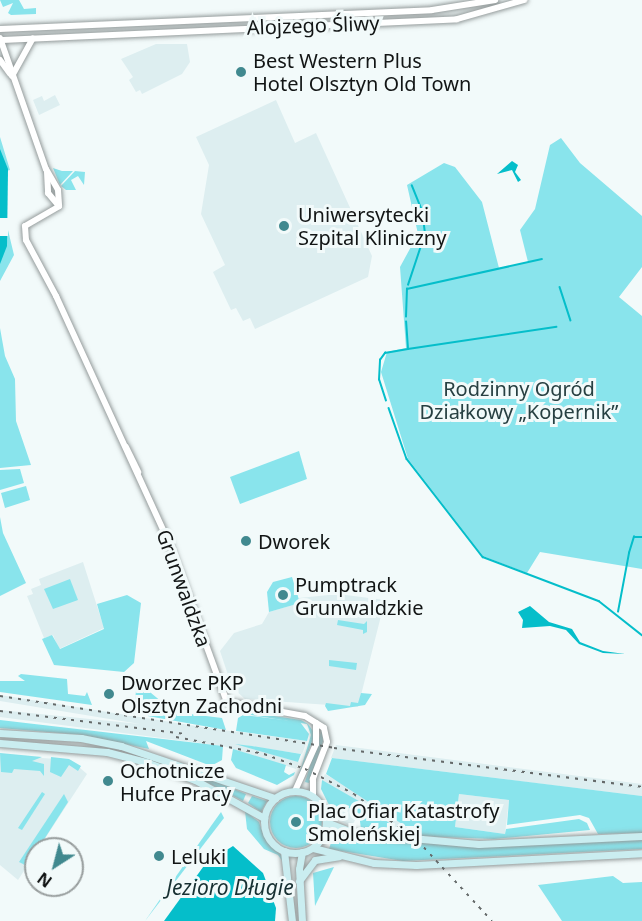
<!DOCTYPE html>
<html>
<head>
<meta charset="utf-8">
<style>
  body { margin:0 }
  #map { position:relative; width:642px; height:921px; overflow:hidden; background:#f2fafa; font-family:"Noto Sans",sans-serif }
  div>[style] { position:absolute }
  .built>* { inset:0; background:#ddeef0 }
  .green>* { inset:0; background:#89e4ec }
  .round { border-radius:50% }
  .water>* { inset:0; background:#05beca }
  .pier>* { inset:0; background:#f2fafa }
  .stream>* { height:1.5px; margin:-0.75px; padding:0 0.75px; transform-origin:0.75px; border-radius:0.75px; background:#05beca }
  .roads { filter:drop-shadow(0 0 2px #959c9c) drop-shadow(0 0 2px #959c9c) }
  .tertiary>* { height:6px; margin:-3px; padding:0 3px; transform-origin:3px; border-radius:3px; background:#fff }
  .secondary>* { height:7px; margin:-3.5px; padding:0 3.5px; transform-origin:3.5px; border-radius:3.5px; background:#caedf0 }
  .secondary>.ring { margin:-3.5px; padding:0; box-sizing:content-box; background:none; border:7px solid #caedf0; border-radius:50% }
  .rail>* { height:1.5px; margin-top:-0.75px; transform-origin:0; background:repeating-linear-gradient(90deg,#656a6a 0 3px,transparent 0 9px) }
  .dots>* { width:16px; height:16px; translate:-50% -50%; box-sizing:border-box; border:3px solid #f2fafa; border-radius:50% }
  span { translate:-50% -50%; white-space:nowrap; text-align:center; line-height:1.15; -webkit-text-stroke:6px #f2fafa; paint-order:stroke }
  .street-label { font-size:20px; color:#121515 }
  .poi-label { font-size:20px; color:#121515 }
  .left { translate:0 -50%; text-align:left }
  .park-label { font-size:20px; color:#274042 }
  .water-label { font-size:21px; color:#173032; font-style:italic }
  .north { position:absolute; left:24px; top:837px; width:60px; height:60px; box-sizing:border-box; background:#f2fafa; border:2px solid #989e9e; border-radius:50%; rotate:216deg; font-size:16px; font-weight:700; line-height:24px; text-align:center; color:#121515 }
  .north::after { content:''; display:block; margin:auto; width:21px; height:27px; background:#41898f; clip-path:polygon(50% 0,100% 100%,50% 72%,0 100%) }
</style>
</head>
<body>
<div id="map">
  <div class="built">
    <div style="clip-path:polygon(156px 44px,187px 44px,190px 62px,182px 74px,142px 94px,140px 90px,136px 92px,129px 80px,133px 77px,121px 59px)"></div>
    <div style="clip-path:polygon(55px 95px,60px 105px,39px 115px,33px 100px,42px 96px,44px 101px)"></div>
    <div style="clip-path:polygon(276px 100px,295px 143px,316px 133px,372px 256px,368px 277px,255px 329px,250px 318px,243px 321px,236px 308px,231px 310px,213px 272px,225px 265px,201px 214px,209px 165px,196px 137px)"></div>
    <div style="clip-path:polygon(83px 562px,104px 628px,59px 649px,53px 635px,44px 638px,27px 596px,33px 594px,31px 589px,41px 585px,39px 579px)"></div>
    <div style="clip-path:polygon(338px 594px,385px 600px,358px 707px,245px 699px,232px 687px,220px 651px,234px 633px,262px 624px,269px 612px,299px 603px,299px 598px)"></div>
    <div style="clip-path:polygon(0 695px,215px 729px,307px 741px,302px 754px,242px 745px,299px 762px,296px 769px,223px 746px,0 717px,0 710px,140px 724px,0 701px)"></div>
    <div style="clip-path:polygon(336px 745px,642px 784px,642px 796px,331px 758px)"></div>
    <div style="clip-path:polygon(0 755px,71px 760px,87px 774px,18px 880px,0 865px)"></div>
    <div style="clip-path:polygon(325px 774px,368px 799px,409px 829px,404px 834px,322px 780px)"></div>
    <div style="clip-path:polygon(459px 794px,509px 800px,505px 834px,455px 827px)"></div>
    <div style="clip-path:polygon(343px 805px,359px 814px,351px 827px,335px 817px)"></div>
  </div>
  <div class="green">
    <div style="clip-path:polygon(0 0,19px 0,24px 9px,36px 8px,36px 14px,11px 15px,8px 13px,13px 3px,3px 7px)"></div>
    <div style="clip-path:polygon(0 137px,10px 170px,2px 172px,1px 201px,14px 255px,0 281px)"></div>
    <div style="clip-path:polygon(561px 138px,580px 163px,642px 216px,642px 267px,619px 297px,642px 316px,642px 569px,540px 552px,527px 573px,483px 556px,408px 459px,381px 372px,387px 352px,406px 348px,400px 267px,418px 234px,407px 185px,444px 163px,455px 167px,482px 202px,499px 268px,528px 262px,520px 230px,535px 209px,550px 145px)"></div>
    <div style="clip-path:polygon(53px 168px,62px 171px,73px 171px,60px 185px)"></div>
    <div style="clip-path:polygon(75px 171px,85px 172px,84px 185px,78px 176px,71px 180px,76px 190px,66px 190px,61px 186px)"></div>
    <div style="clip-path:polygon(0 328px,5px 356px,15px 379px,16px 421px,31px 465px,0 468px)"></div>
    <div style="clip-path:polygon(299px 451px,307px 479px,240px 504px,230px 477px)"></div>
    <div style="clip-path:polygon(20px 469px,24px 483px,0 490px,0 470px)"></div>
    <div style="clip-path:polygon(26px 486px,30px 500px,5px 508px,1px 493px)"></div>
    <div style="clip-path:polygon(0 517px,3px 533px,26px 583px,0 596px)"></div>
    <div style="clip-path:polygon(292px 577px,300px 603px,269px 612px,267px 592px,273px 582px)"></div>
    <div style="clip-path:polygon(70px 579px,78px 600px,53px 609px,44px 589px)"></div>
    <div style="clip-path:polygon(127px 595px,141px 603px,134px 663px,124px 672px,54px 665px,42px 639px,52px 635px,60px 649px,104px 629px,97px 604px)"></div>
    <div style="clip-path:polygon(338px 620px,364px 624px,367px 621px,367px 632px,363px 634px,363px 630px,337px 625px)"></div>
    <div style="clip-path:polygon(329px 660px,357px 663px,356px 670px,329px 666px)"></div>
    <div style="clip-path:polygon(21px 674px,67px 679px,68px 694px,85px 696px,87px 692px,92px 705px,0 692px,0 681px,25px 681px,18px 676px)"></div>
    <div style="clip-path:polygon(145px 688px,174px 712px,222px 718px,226px 730px,142px 715px,143px 709px,134px 708px,136px 691px,144px 692px)"></div>
    <div style="clip-path:polygon(361px 693px,372px 694px,365px 705px,328px 711px,325px 706px,326px 703px,350px 706px,351px 702px,358px 703px)"></div>
    <div style="clip-path:polygon(228px 709px,301px 720px,308px 724px,313px 731px,313px 739px,298px 778px,311px 735px,307px 724px,220px 710px)"></div>
    <div style="clip-path:polygon(243px 715px,300px 722px,309px 734px,307px 741px,236px 731px,238px 718px)"></div>
    <div style="clip-path:polygon(0 720px,223px 746px,222px 760px,211px 766px,146px 741px,149px 749px,83px 735px,0 728px)"></div>
    <div style="clip-path:polygon(322px 729px,323px 741px,309px 783px,305px 782px)"></div>
    <div style="clip-path:polygon(235px 744px,252px 746px,301px 754px,298px 762px)"></div>
    <div style="clip-path:polygon(233px 749px,286px 765px,284px 772px,289px 775px,295px 772px,294px 775px,277px 785px,236px 768px,231px 760px)"></div>
    <div style="clip-path:polygon(0 753px,42px 757px,32px 761px,44px 764px,44px 776px,40px 771px,14px 769px,12px 773px,1px 772px)"></div>
    <div style="clip-path:polygon(51px 757px,69px 759px,81px 766px,78px 771px,69px 765px,61px 777px,50px 772px)"></div>
    <div style="clip-path:polygon(332px 758px,642px 796px,642px 833px,598px 834px,589px 818px,580px 815px,507px 825px,509px 800px,459px 794px,455px 827px,505px 834px,506px 829px,579px 819px,587px 823px,590px 830px,494px 839px,413px 836px,414px 826px,405px 826px,326px 774px)"></div>
    <div style="clip-path:polygon(192px 772px,246px 794px,243px 801px,191px 774px)"></div>
    <div style="clip-path:polygon(322px 780px,364px 804px,405px 835px,361px 829px,359px 814px,344px 805px,335px 817px,321px 789px)"></div>
    <div style="clip-path:polygon(42px 792px,45px 794px,22px 830px,18px 828px)"></div>
    <div style="clip-path:polygon(64px 794px,68px 802px,27px 866px,19px 862px)"></div>
    <div class="round" style="left:270px;top:796px;width:52px;height:52px"></div>
    <div style="clip-path:polygon(252px 796px,267px 801px,261px 812px,248px 803px)"></div>
    <div style="clip-path:polygon(245px 811px,259px 822px,264px 837px,281px 855px,283px 862px,278px 855px,264px 849px,247px 829px)"></div>
    <div style="clip-path:polygon(221px 812px,224px 818px,145px 921px,211px 826px)"></div>
    <div style="clip-path:polygon(335px 830px,355px 836px,467px 847px,642px 839px,642px 849px,403px 861px,329px 849px)"></div>
    <div style="clip-path:polygon(334px 867px,315px 906px,313px 873px)"></div>
    <div style="clip-path:polygon(613px 876px,623px 883px,642px 882px,642px 921px,562px 921px,538px 885px)"></div>
  </div>
  <div class="water">
    <div style="clip-path:polygon(0 149px,8px 169px,7px 246px,0 264px)"></div>
    <div style="clip-path:polygon(512px 161px,518px 165px,515px 172px,521px 180px,518px 182px,512px 170px,497px 174px)"></div>
    <div style="clip-path:polygon(530px 606px,549px 622px,572px 629px,580px 642px,603px 651px,625px 654px,603px 653px,579px 644px,566px 630px,550px 626px,522px 628px,523px 620px,518px 612px)"></div>
    <div style="clip-path:polygon(233px 846px,263px 873px,276px 908px,275px 921px,164px 921px,206px 863px)"></div>
  </div>
  <div class="pier">
    <div style="clip-path:polygon(0 218px,8px 218px,8px 236px,0 236px)"></div>
  </div>
  <div class="stream">
    <div style="left:408px;top:285px;width:54px;rotate:-71.6deg"></div>
    <div style="left:425px;top:234px;width:23px;rotate:-97deg"></div>
    <div style="left:422px;top:211px;width:27px;rotate:-112deg"></div>
    <div style="left:560px;top:287px;width:35px;rotate:72deg"></div>
    <div style="left:406px;top:317px;width:28px;rotate:-88deg"></div>
    <div style="left:407px;top:289px;width:138px;rotate:-12.5deg"></div>
    <div style="left:408px;top:349px;width:150px;rotate:-8.5deg"></div>
    <div style="left:386px;top:401px;width:22px;rotate:-108deg"></div>
    <div style="left:379px;top:380px;width:20px;rotate:-87deg"></div>
    <div style="left:380px;top:360px;width:9px;rotate:-54deg"></div>
    <div style="left:385px;top:353px;width:23px;rotate:-10deg"></div>
    <div style="left:408px;top:349px;width:27px;rotate:-94deg"></div>
    <div style="left:389px;top:408px;width:54px;rotate:70.6deg"></div>
    <div style="left:407px;top:459px;width:124px;rotate:52.2deg"></div>
    <div style="left:483px;top:557px;width:124px;rotate:20.8deg"></div>
    <div style="left:599px;top:601px;width:55px;rotate:38.3deg"></div>
    <div style="left:618px;top:612px;width:60px;rotate:-79.4deg"></div>
    <div style="left:629px;top:553px;width:17px;rotate:-73deg"></div>
    <div style="left:634px;top:537px;width:8px"></div>
  </div>
  <div class="roads">
    <div class="tertiary">
      <div style="left:0;top:29px;width:432px;rotate:-2.5deg"></div>
      <div style="left:432px;top:10px;width:64px;rotate:-9deg"></div>
      <div style="left:0;top:38px;width:139px;rotate:70.7deg"></div>
      <div style="left:46px;top:169px;width:24px;rotate:60deg"></div>
      <div style="left:58px;top:190px;width:16px;rotate:86deg"></div>
      <div style="left:0;top:40px;width:457px;rotate:-2.6deg"></div>
      <div style="left:457px;top:19px;width:70px;rotate:-15.8deg"></div>
      <div style="left:0;top:60px;width:17px;rotate:54deg"></div>
      <div style="left:12px;top:76px;width:43px;rotate:-61.1deg"></div>
      <div style="left:47px;top:172px;width:21px;rotate:87deg"></div>
      <div style="left:48px;top:193px;width:17px;rotate:50deg"></div>
      <div style="left:25px;top:226px;width:14px;rotate:86deg"></div>
      <div style="left:26px;top:240px;width:64px;rotate:61.8deg"></div>
      <div style="left:56px;top:296px;width:272px;rotate:65.4deg"></div>
      <div style="left:169px;top:543px;width:169px;rotate:70deg"></div>
      <div style="left:227px;top:702px;width:79px;rotate:10.2deg"></div>
      <div style="left:305px;top:716px;width:22px;rotate:32deg"></div>
      <div style="left:324px;top:728px;width:14px;rotate:78deg"></div>
      <div style="left:327px;top:742px;width:40px;rotate:111deg"></div>
      <div style="left:313px;top:779px;width:18px;rotate:90deg"></div>
      <div style="left:25px;top:226px;width:39px;rotate:-30deg"></div>
      <div style="left:126px;top:447px;width:28px;rotate:64deg"></div>
      <div style="left:295px;top:791px;width:51px;rotate:-65.9deg"></div>
      <div style="left:316px;top:744px;width:21px;rotate:-90deg"></div>
    </div>
    <div class="secondary">
      <div style="left:0;top:733px;width:81px;rotate:3.5deg"></div>
      <div style="left:81px;top:738px;width:41px;rotate:11.3deg"></div>
      <div style="left:121px;top:746px;width:163px;rotate:18.7deg"></div>
      <div style="left:0;top:743px;width:107px;rotate:4.8deg"></div>
      <div style="left:107px;top:752px;width:40px;rotate:14.4deg"></div>
      <div style="left:146px;top:762px;width:52px;rotate:20.2deg"></div>
      <div style="left:195px;top:780px;width:79px;rotate:28.8deg"></div>
      <div class="ring" style="left:264px;top:791px;width:55px;height:55px"></div>
      <div style="left:326px;top:822px;width:31px;rotate:21deg"></div>
      <div style="left:355px;top:833px;width:124px;rotate:5.1deg"></div>
      <div style="left:479px;top:844px;width:163px;rotate:-2.8deg"></div>
      <div style="left:313px;top:848px;width:63px;rotate:13.8deg"></div>
      <div style="left:374px;top:863px;width:42px;rotate:2.7deg"></div>
      <div style="left:416px;top:865px;width:226px;rotate:-3deg"></div>
      <div style="left:284px;top:851px;width:70px;rotate:83.5deg"></div>
      <div style="left:302px;top:852px;width:17px;rotate:100deg"></div>
      <div style="left:299px;top:869px;width:52px;rotate:86.7deg"></div>
      <div style="left:299px;top:881px;width:26px;rotate:-53deg"></div>
      <div style="left:315px;top:860px;width:24px;rotate:-9deg"></div>
    </div>
  </div>
  <div class="rail">
    <div style="left:0;top:696px;width:338px;rotate:8.8deg"></div>
    <div style="left:334px;top:748px;width:310px;rotate:7.2deg"></div>
    <div style="left:0;top:711px;width:185px;rotate:7.1deg"></div>
    <div style="left:176px;top:737px;width:90px;rotate:10.9deg"></div>
    <div style="left:264px;top:754px;width:44px;rotate:20.1deg"></div>
    <div style="left:305px;top:769px;width:55px;rotate:27deg"></div>
    <div style="left:354px;top:794px;width:79px;rotate:36.3deg"></div>
    <div style="left:418px;top:841px;width:109px;rotate:47.2deg"></div>
  </div>
  <div class="dots">
    <div style="left:241px;top:72px;background:#41898f"></div>
    <div style="left:284px;top:226px;background:#41898f"></div>
    <div style="left:246px;top:541px;background:#41898f"></div>
    <div style="left:283px;top:595px;background:#41898f"></div>
    <div style="left:109px;top:694px;background:#41898f"></div>
    <div style="left:108px;top:781px;background:#41898f"></div>
    <div style="left:296px;top:822px;background:#41898f"></div>
    <div style="left:159px;top:856px;background:#41898f"></div>
  </div>
  <div class="street-label">
    <span style="left:313px;top:25px;rotate:-2deg">Alojzego Śliwy</span>
    <span style="left:184px;top:588px;rotate:70deg">Grunwaldzka</span>
  </div>
  <div class="poi-label">
    <span class="left" style="left:253px;top:72px">Best Western Plus<br>Hotel Olsztyn Old Town</span>
    <span class="left" style="left:298px;top:226px">Uniwersytecki<br>Szpital Kliniczny</span>
    <span class="left" style="left:258px;top:541px">Dworek</span>
    <span class="left" style="left:295px;top:596px">Pumptrack<br>Grunwaldzkie</span>
    <span class="left" style="left:121px;top:694px">Dworzec PKP<br>Olsztyn Zachodni</span>
    <span class="left" style="left:120px;top:782px">Ochotnicze<br>Hufce Pracy</span>
    <span class="left" style="left:308px;top:822px">Plac Ofiar Katastrofy<br>Smoleńskiej</span>
    <span class="left" style="left:171px;top:856px">Leluki</span>
  </div>
  <div class="park-label">
    <span style="left:519px;top:400px">Rodzinny Ogród<br>Działkowy „Kopernik”</span>
  </div>
  <div class="water-label">
    <span style="left:230px;top:887px">Jezioro Długie</span>
  </div>
  <div class="north">N</div>
</div>
</body>
</html>
